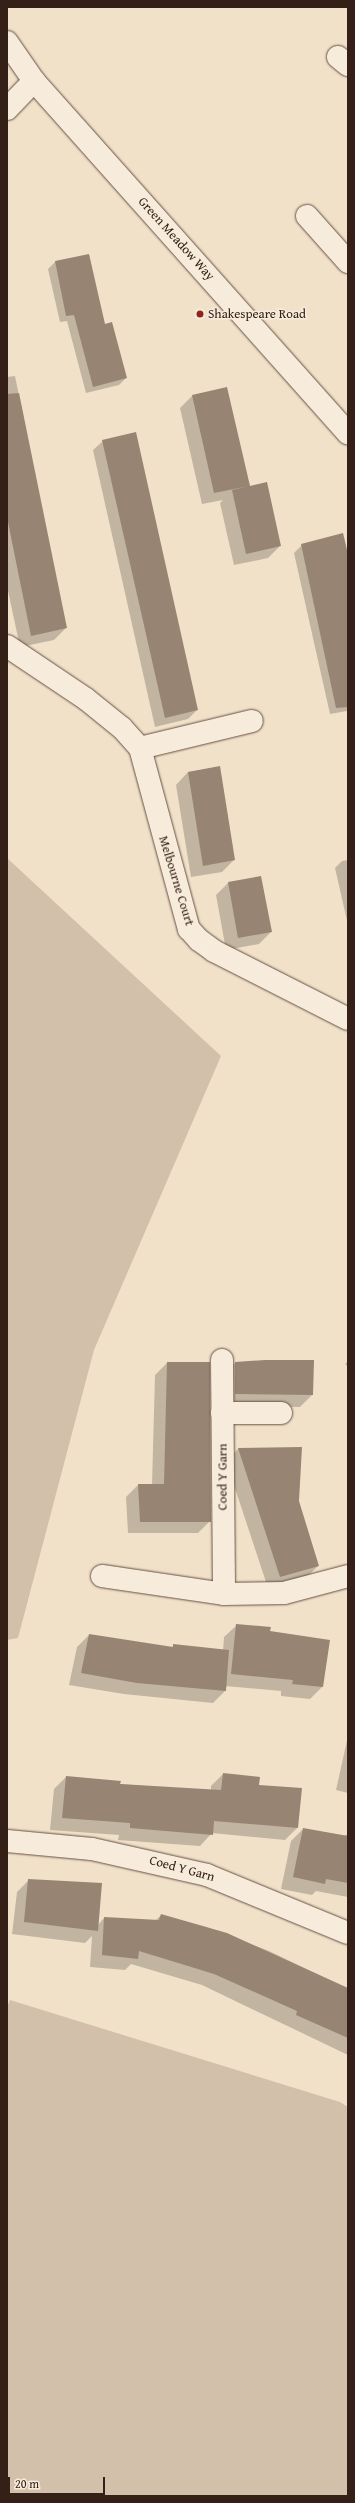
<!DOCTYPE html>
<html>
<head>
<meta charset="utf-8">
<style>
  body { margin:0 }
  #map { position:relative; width:355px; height:2503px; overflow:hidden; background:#f2e1c9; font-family:"Gentium Book Plus",serif }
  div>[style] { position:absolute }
  .green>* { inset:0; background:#d2c0ab }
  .shadow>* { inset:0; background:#0003 }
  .building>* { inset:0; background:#978473 }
  .roads { filter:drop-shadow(0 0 1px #645043) drop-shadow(0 0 1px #645043) }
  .minor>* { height:22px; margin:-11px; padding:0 11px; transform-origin:11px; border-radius:11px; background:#f7ecdc }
  .dots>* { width:11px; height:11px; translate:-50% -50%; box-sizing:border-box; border:2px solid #f7ecdc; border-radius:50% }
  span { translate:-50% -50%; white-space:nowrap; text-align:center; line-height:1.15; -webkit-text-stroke:3px #f7ecdc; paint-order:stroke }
  .street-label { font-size:13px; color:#342016 }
  .poi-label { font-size:13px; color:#342016 }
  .left { translate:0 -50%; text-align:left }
  .frame { position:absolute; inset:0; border:8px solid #342016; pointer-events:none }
  .scale { position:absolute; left:8px; top:2477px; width:97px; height:18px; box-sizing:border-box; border:2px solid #342016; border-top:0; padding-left:5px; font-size:12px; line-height:14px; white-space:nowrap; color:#342016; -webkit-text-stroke:3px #f7ecdc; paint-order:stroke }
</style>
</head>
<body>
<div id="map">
  <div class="green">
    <div style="clip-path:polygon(7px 858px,221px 1056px,94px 1350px,18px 1638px,7px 1640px)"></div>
    <div style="clip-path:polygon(10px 2000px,340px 2102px,348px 2107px,348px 2496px,7px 2496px,7px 2007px)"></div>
  </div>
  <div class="shadow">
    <div style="clip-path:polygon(89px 255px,104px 326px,126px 378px,119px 385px,86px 393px,67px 321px,60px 322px,48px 269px,55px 262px)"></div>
    <div style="clip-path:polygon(15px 376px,66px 628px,54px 640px,20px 647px,7px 586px,7px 377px)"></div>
    <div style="clip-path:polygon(226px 388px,249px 487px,280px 546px,268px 558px,234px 565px,220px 503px,223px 500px,202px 504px,180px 408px,192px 396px)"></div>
    <div style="clip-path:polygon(103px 441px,197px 710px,188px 719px,155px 727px,93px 450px)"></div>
    <div style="clip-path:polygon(302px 545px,348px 558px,348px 714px,347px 711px,330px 714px,294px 553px)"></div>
    <div style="clip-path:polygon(219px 767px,234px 860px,222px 872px,191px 877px,176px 785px,188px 772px)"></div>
    <div style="clip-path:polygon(348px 860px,348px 925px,335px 868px,342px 861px)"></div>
    <div style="clip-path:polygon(260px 877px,271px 932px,259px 944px,226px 950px,216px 895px,228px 883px)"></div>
    <div style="clip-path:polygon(313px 1361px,312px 1395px,300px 1407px,223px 1406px,223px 1375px,235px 1363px)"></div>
    <div style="clip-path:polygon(348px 1361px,348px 1367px,345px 1364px)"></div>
    <div style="clip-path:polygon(167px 1363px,210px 1521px,198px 1533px,128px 1533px,126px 1497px,138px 1485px,152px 1485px,155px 1375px)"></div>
    <div style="clip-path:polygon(301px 1448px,298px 1501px,318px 1566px,306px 1578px,268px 1588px,226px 1461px,238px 1449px)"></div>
    <div style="clip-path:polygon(237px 1625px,269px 1632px,322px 1687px,310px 1699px,281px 1696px,281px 1691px,225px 1686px,225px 1691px,213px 1703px,124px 1694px,69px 1685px,77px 1647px,89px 1635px,171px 1648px,174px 1645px,223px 1651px,224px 1637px)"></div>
    <div style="clip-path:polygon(348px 1736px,348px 1793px,336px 1790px)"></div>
    <div style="clip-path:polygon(223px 1774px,258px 1786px,297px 1828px,285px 1840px,212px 1833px,200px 1846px,118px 1840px,119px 1835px,50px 1830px,54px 1789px,66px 1777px,119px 1784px,211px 1791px,211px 1786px)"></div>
    <div style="clip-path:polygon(303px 1829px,344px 1836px,348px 1834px,348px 1897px,316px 1891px,312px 1895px,281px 1889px,291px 1841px)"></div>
    <div style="clip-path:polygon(29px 1880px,98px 1925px,104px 1918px,155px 1921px,161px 1915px,206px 1927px,269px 1951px,348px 1989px,348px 2055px,202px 1985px,131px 1964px,125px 1970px,90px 1967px,92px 1936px,85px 1943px,12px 1934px,17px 1892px)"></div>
  </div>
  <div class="building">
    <div style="clip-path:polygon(89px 254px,105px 324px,112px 322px,127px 378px,93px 387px,74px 315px,66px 316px,55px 261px)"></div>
    <div style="clip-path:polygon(227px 387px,250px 486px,267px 482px,281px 546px,246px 554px,232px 490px,249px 486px,214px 493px,192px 395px)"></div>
    <div style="clip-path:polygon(19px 393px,67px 628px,31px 636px,7px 517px,7px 394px)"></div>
    <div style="clip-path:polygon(136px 432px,198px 710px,165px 718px,102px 440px)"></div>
    <div style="clip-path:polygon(343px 533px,348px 554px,348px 707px,336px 708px,301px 544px)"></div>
    <div style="clip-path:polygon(220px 766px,235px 860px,203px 866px,188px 772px)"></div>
    <div style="clip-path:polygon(261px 876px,272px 932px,238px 938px,228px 882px)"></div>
    <div style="clip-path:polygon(265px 1360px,314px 1360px,313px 1395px,235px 1394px,235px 1362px)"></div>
    <div style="clip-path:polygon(167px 1362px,210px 1362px,211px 1522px,140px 1522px,138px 1484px,164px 1484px)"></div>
    <div style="clip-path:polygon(302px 1447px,299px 1501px,319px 1566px,280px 1577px,238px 1448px)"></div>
    <div style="clip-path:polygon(236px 1624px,271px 1627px,270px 1631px,330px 1640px,323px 1687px,292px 1684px,293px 1680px,231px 1674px)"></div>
    <div style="clip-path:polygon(89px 1634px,173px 1647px,173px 1644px,229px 1650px,226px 1691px,137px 1683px,81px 1673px)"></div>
    <div style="clip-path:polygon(223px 1773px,260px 1777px,259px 1785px,302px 1788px,298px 1828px,214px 1821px,213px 1835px,130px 1828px,130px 1823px,62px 1818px,66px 1776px,121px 1781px,120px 1784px,221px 1790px)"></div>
    <div style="clip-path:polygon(303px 1828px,348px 1836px,348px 1883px,326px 1879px,325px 1884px,293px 1877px)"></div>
    <div style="clip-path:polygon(28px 1879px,102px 1883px,98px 1931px,24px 1922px)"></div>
    <div style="clip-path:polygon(161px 1914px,227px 1933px,348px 1988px,348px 2038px,296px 2015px,297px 2011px,214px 1974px,139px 1951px,138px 1959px,102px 1955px,104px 1917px,159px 1920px)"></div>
  </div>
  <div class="roads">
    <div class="minor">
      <div style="left:7px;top:42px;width:47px;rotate:55.3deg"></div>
      <div style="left:34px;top:81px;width:472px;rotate:48.3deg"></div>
      <div style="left:338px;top:57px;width:13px;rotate:39deg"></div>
      <div style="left:7px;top:109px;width:39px;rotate:-46deg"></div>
      <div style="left:307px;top:216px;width:62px;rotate:48.3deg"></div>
      <div style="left:7px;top:646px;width:95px;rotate:33.9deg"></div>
      <div style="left:86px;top:699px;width:46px;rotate:38.9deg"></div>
      <div style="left:122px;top:728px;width:27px;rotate:48deg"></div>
      <div style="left:140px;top:748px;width:188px;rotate:74.9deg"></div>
      <div style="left:189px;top:929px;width:15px;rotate:48deg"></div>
      <div style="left:199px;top:940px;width:19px;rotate:36deg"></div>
      <div style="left:214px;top:951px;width:150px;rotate:26.9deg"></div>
      <div style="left:140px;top:748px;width:115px;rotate:-13.6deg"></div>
      <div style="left:222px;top:1360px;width:234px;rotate:89.5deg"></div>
      <div style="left:222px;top:1413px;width:59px"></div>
      <div style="left:102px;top:1576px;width:123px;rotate:8.4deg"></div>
      <div style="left:224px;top:1594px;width:60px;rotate:-1deg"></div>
      <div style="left:284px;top:1593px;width:66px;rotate:-14.9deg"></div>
      <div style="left:7px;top:1841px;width:85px;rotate:5.4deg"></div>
      <div style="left:92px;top:1849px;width:118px;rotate:12.7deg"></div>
      <div style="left:207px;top:1875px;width:152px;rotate:22.4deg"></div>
    </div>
  </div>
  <div class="dots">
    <div style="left:200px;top:314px;background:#8f2418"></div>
  </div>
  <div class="street-label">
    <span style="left:176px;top:239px;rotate:48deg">Green Meadow Way</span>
    <span style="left:176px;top:881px;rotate:73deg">Melbourne Court</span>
    <span style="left:223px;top:1477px;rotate:-90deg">Coed Y Garn</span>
    <span style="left:182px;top:1869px;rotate:15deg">Coed Y Garn</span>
  </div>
  <div class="poi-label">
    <span class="left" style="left:208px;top:314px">Shakespeare Road</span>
  </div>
  <div class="frame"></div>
  <div class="scale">20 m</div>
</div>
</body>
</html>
